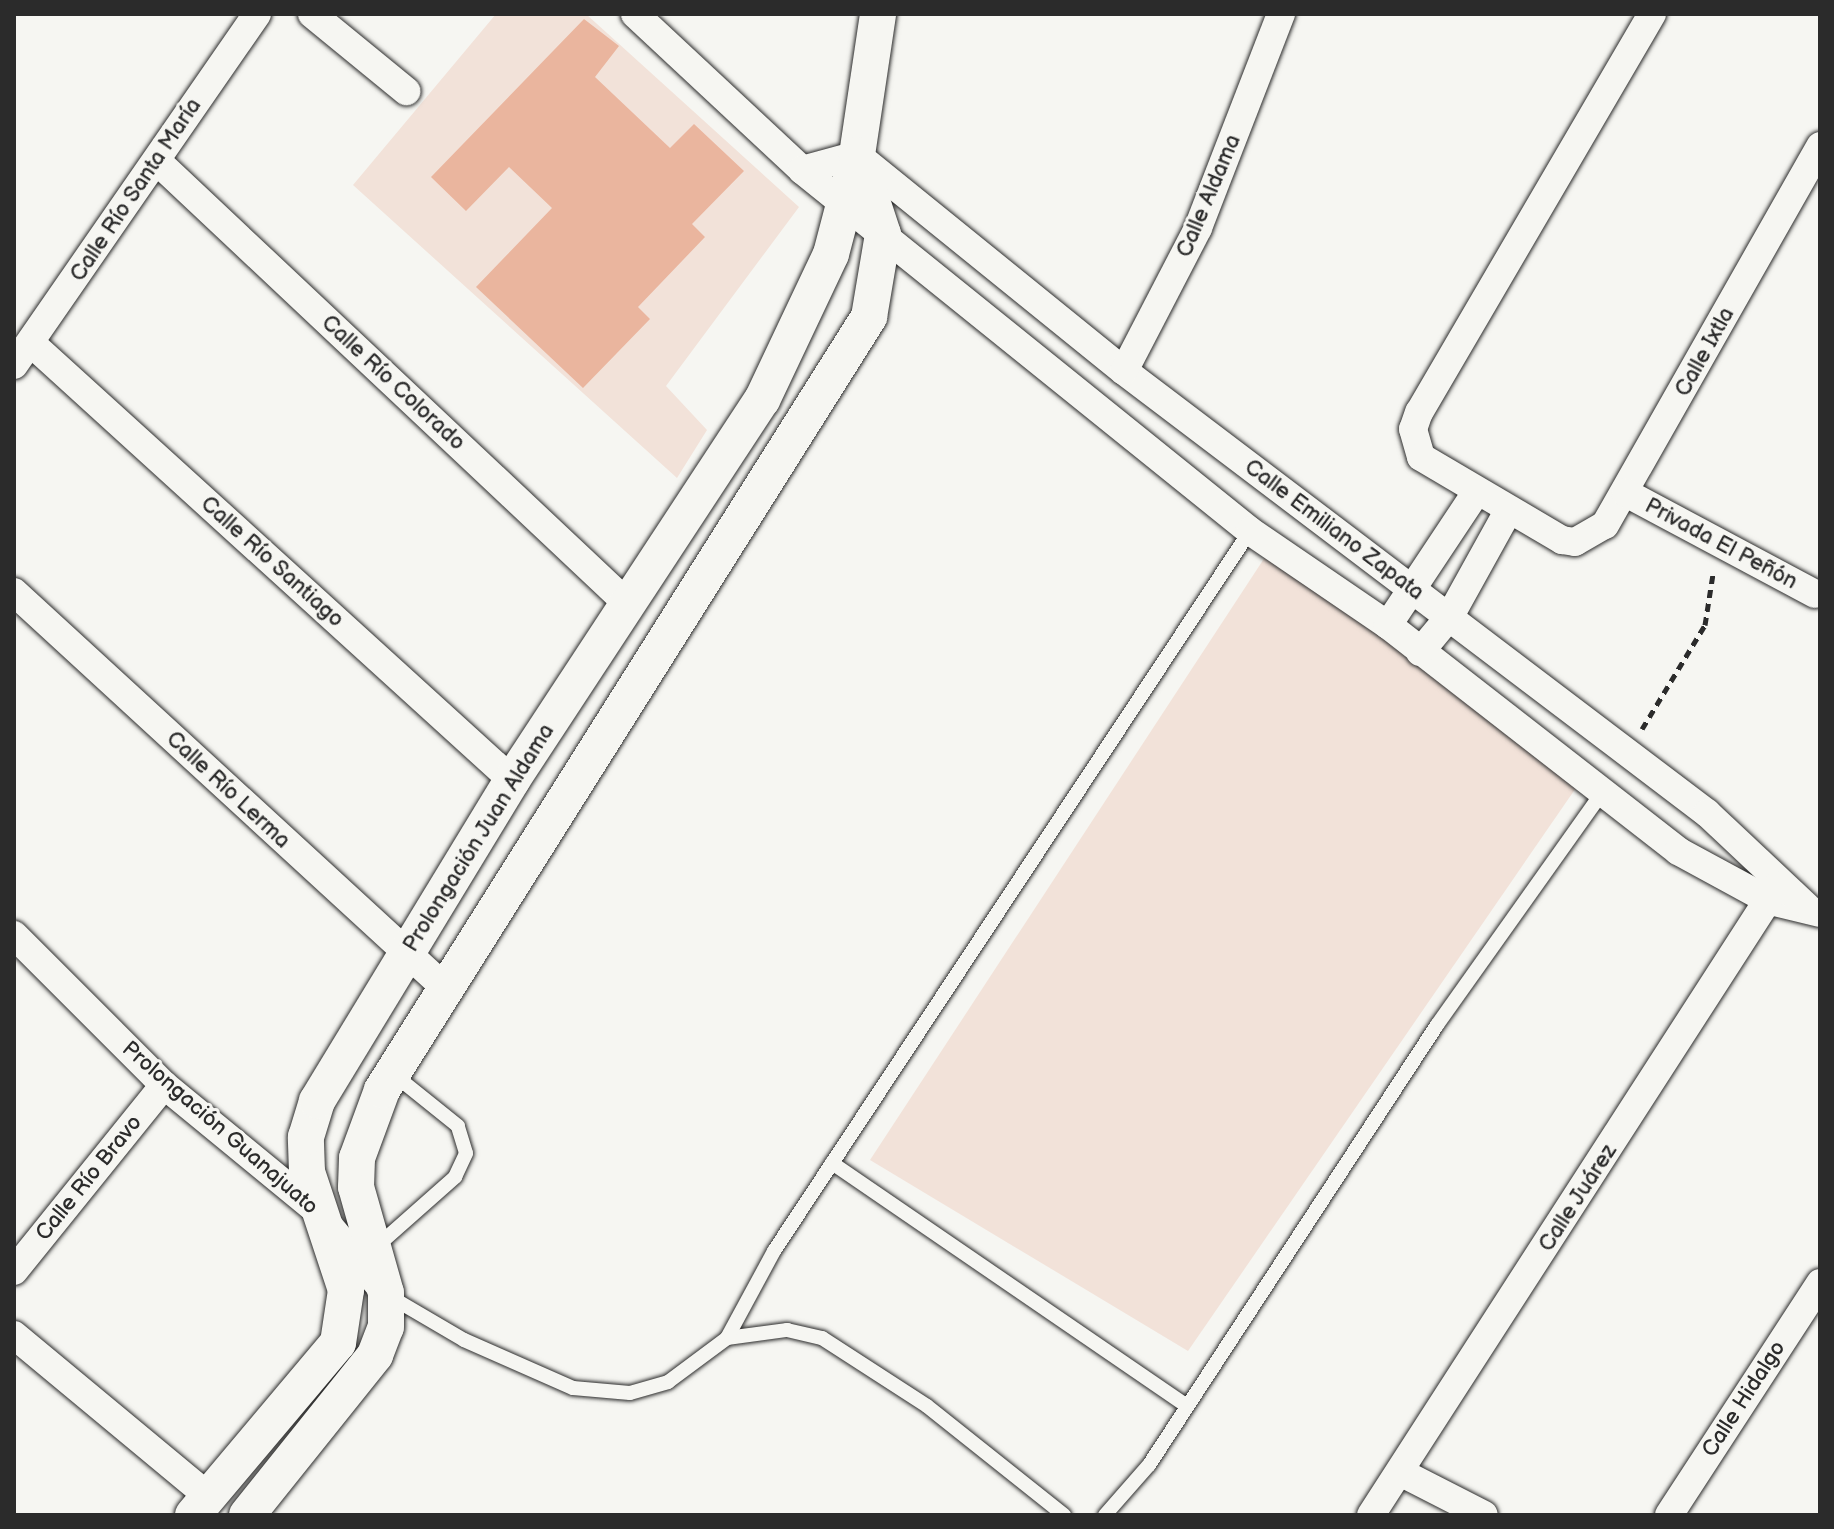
<!DOCTYPE html>
<html>
<head>
<meta charset="utf-8">
<style>
  body { margin:0 }
  #map { position:relative; width:1834px; height:1529px; overflow:hidden; background:#f6f6f2; font-family:"Balsamiq Sans",sans-serif }
  div>[style] { position:absolute }
  .built>* { inset:0; background:#f2e2d9 }
  .building>* { inset:0; background:#eab59e }
  .path>* { height:5px; margin-top:-2.5px; transform-origin:0; background:repeating-linear-gradient(90deg,#2b2b2b 0 8px,transparent 0 14px) }
  .roads { filter:drop-shadow(0 0 2px #2b2b2b) drop-shadow(0 0 2px #2b2b2b) }
  .service>* { height:14px; margin:-7px; padding:0 7px; transform-origin:7px; border-radius:7px; background:#f6f6f2 }
  .minor>* { height:28px; margin:-14px; padding:0 14px; transform-origin:14px; border-radius:14px; background:#f6f6f2 }
  .tertiary>* { height:36px; margin:-18px; padding:0 18px; transform-origin:18px; border-radius:18px; background:#f6f6f2 }
  span { translate:-50% -50%; white-space:nowrap; text-align:center; line-height:1.15; -webkit-text-stroke:6px #f6f6f2; paint-order:stroke }
  .street-label { font-size:22px; color:#2b2b2b }
  .frame { position:absolute; inset:0; border:16px solid #2b2b2b; pointer-events:none }
</style>
</head>
<body>
<div id="map">
  <div class="built">
    <div style="clip-path:polygon(496px 14px,586px 14px,799px 207px,666px 386px,707px 430px,677px 478px,353px 185px)"></div>
    <div style="clip-path:polygon(1269px 551px,1578px 785px,1188px 1351px,870px 1160px)"></div>
  </div>
  <div class="building">
    <div style="clip-path:polygon(584px 19px,619px 46px,595px 77px,670px 148px,694px 124px,744px 171px,692px 224px,705px 237px,638px 307px,650px 319px,583px 388px,476px 287px,552px 208px,509px 167px,466px 211px,431px 177px)"></div>
  </div>
  <div class="path">
    <div style="left:1642px;top:729px;width:122px;rotate:-58.8deg"></div>
    <div style="left:1705px;top:625px;width:52px;rotate:-81.1deg"></div>
  </div>
  <div class="roads">
    <div class="service">
      <div style="left:832px;top:1163px;width:430px;rotate:34.4deg"></div>
      <div style="left:376px;top:1247px;width:106px;rotate:-41.5deg"></div>
      <div style="left:455px;top:1177px;width:26px;rotate:-65deg"></div>
      <div style="left:466px;top:1153px;width:28px;rotate:-107deg"></div>
      <div style="left:458px;top:1126px;width:85px;rotate:-141.2deg"></div>
      <div style="left:389px;top:1296px;width:87px;rotate:30.4deg"></div>
      <div style="left:464px;top:1340px;width:119px;rotate:23.8deg"></div>
      <div style="left:573px;top:1388px;width:57px;rotate:5deg"></div>
      <div style="left:630px;top:1393px;width:40px;rotate:-16deg"></div>
      <div style="left:668px;top:1382px;width:74px;rotate:-36.7deg"></div>
      <div style="left:727px;top:1338px;width:61px;rotate:-7.6deg"></div>
      <div style="left:787px;top:1330px;width:36px;rotate:13deg"></div>
      <div style="left:822px;top:1338px;width:125px;rotate:32.9deg"></div>
      <div style="left:927px;top:1406px;width:175px;rotate:38.5deg"></div>
      <div style="left:727px;top:1338px;width:99px;rotate:-61.6deg"></div>
      <div style="left:774px;top:1251px;width:863px;rotate:-56.53deg"></div>
      <div style="left:1105px;top:1515px;width:67px;rotate:-48.7deg"></div>
      <div style="left:1149px;top:1465px;width:526px;rotate:-56.79deg"></div>
      <div style="left:1437px;top:1025px;width:283px;rotate:-54.6deg"></div>
    </div>
    <div class="minor">
      <div style="left:312px;top:14px;width:122px;rotate:39.3deg"></div>
      <div style="left:635px;top:14px;width:229px;rotate:43deg"></div>
      <div style="left:802px;top:170px;width:575px;rotate:38.86deg"></div>
      <div style="left:1250px;top:531px;width:167px;rotate:34.3deg"></div>
      <div style="left:1388px;top:625px;width:368px;rotate:37.9deg"></div>
      <div style="left:1678px;top:851px;width:105px;rotate:28.5deg"></div>
      <div style="left:1770px;top:901px;width:51px;rotate:13.5deg"></div>
      <div style="left:1652px;top:14px;width:461px;rotate:120.3deg"></div>
      <div style="left:1419px;top:412px;width:18px;rotate:109deg"></div>
      <div style="left:1413px;top:429px;width:29px;rotate:74deg"></div>
      <div style="left:1421px;top:457px;width:164px;rotate:30.5deg"></div>
      <div style="left:1562px;top:540px;width:13px;rotate:9deg"></div>
      <div style="left:1575px;top:542px;width:34px;rotate:-30deg"></div>
      <div style="left:1605px;top:525px;width:436px;rotate:-60.4deg"></div>
      <div style="left:157px;top:161px;width:649px;rotate:43.25deg"></div>
      <div style="left:802px;top:170px;width:57px;rotate:-15.3deg"></div>
      <div style="left:857px;top:155px;width:343px;rotate:39deg"></div>
      <div style="left:1124px;top:371px;width:732px;rotate:37.17deg"></div>
      <div style="left:1707px;top:813px;width:137px;rotate:43.2deg"></div>
      <div style="left:31px;top:343px;width:650px;rotate:42.26deg"></div>
      <div style="left:14px;top:365px;width:427px;rotate:-55.3deg"></div>
      <div style="left:1124px;top:371px;width:161px;rotate:-62.6deg"></div>
      <div style="left:1198px;top:228px;width:230px;rotate:-68.8deg"></div>
      <div style="left:1626px;top:493px;width:214px;rotate:28.1deg"></div>
      <div style="left:14px;top:592px;width:582px;rotate:42.56deg"></div>
      <div style="left:1388px;top:625px;width:157px;rotate:-56.4deg"></div>
      <div style="left:1420px;top:652px;width:47px;rotate:-50.2deg"></div>
      <div style="left:1450px;top:616px;width:118px;rotate:-61deg"></div>
      <div style="left:14px;top:935px;width:212px;rotate:45deg"></div>
      <div style="left:164px;top:1085px;width:195px;rotate:39.4deg"></div>
      <div style="left:315px;top:1209px;width:106px;rotate:50deg"></div>
      <div style="left:14px;top:1271px;width:239px;rotate:-51.1deg"></div>
      <div style="left:14px;top:1335px;width:254px;rotate:39.7deg"></div>
      <div style="left:1400px;top:1472px;width:94px;rotate:27.1deg"></div>
      <div style="left:1371px;top:1515px;width:749px;rotate:-57.16deg"></div>
      <div style="left:1669px;top:1515px;width:277px;rotate:-56.9deg"></div>
    </div>
    <div class="tertiary">
      <div style="left:193px;top:1515px;width:225px;rotate:-49.9deg"></div>
      <div style="left:338px;top:1343px;width:54px;rotate:-81.4deg"></div>
      <div style="left:346px;top:1290px;width:124px;rotate:-108.3deg"></div>
      <div style="left:307px;top:1172px;width:35px;rotate:-92deg"></div>
      <div style="left:306px;top:1137px;width:38px;rotate:-73deg"></div>
      <div style="left:317px;top:1101px;width:376px;rotate:-58.7deg"></div>
      <div style="left:512px;top:780px;width:455px;rotate:-56.7deg"></div>
      <div style="left:762px;top:400px;width:161px;rotate:-64.7deg"></div>
      <div style="left:831px;top:254px;width:102px;rotate:-75.3deg"></div>
      <div style="left:857px;top:155px;width:143px;rotate:-81.5deg"></div>
      <div style="left:247px;top:1515px;width:205px;rotate:-51.3deg"></div>
      <div style="left:375px;top:1355px;width:30px;rotate:-69deg"></div>
      <div style="left:386px;top:1327px;width:34px;rotate:-90deg"></div>
      <div style="left:386px;top:1293px;width:110px;rotate:-105.8deg"></div>
      <div style="left:356px;top:1187px;width:29px;rotate:-88deg"></div>
      <div style="left:357px;top:1158px;width:72px;rotate:-69.8deg"></div>
      <div style="left:382px;top:1090px;width:914px;rotate:-57.79deg"></div>
      <div style="left:869px;top:317px;width:84px;rotate:-80.4deg"></div>
      <div style="left:883px;top:234px;width:83px;rotate:-108.2deg"></div>
    </div>
  </div>
  <div class="street-label">
    <span style="left:136px;top:190px;rotate:-56deg">Calle Río Santa María</span>
    <span style="left:1209px;top:196px;rotate:-67deg">Calle Aldama</span>
    <span style="left:1705px;top:352px;rotate:-61deg">Calle Ixtla</span>
    <span style="left:393px;top:383px;rotate:43deg">Calle Río Colorado</span>
    <span style="left:1334px;top:530px;rotate:37deg">Calle Emiliano Zapata</span>
    <span style="left:1721px;top:544px;rotate:28deg">Privada El Peñón</span>
    <span style="left:272px;top:562px;rotate:42deg">Calle Río Santiago</span>
    <span style="left:228px;top:790px;rotate:43deg">Calle Río Lerma</span>
    <span style="left:479px;top:838px;rotate:-58deg">Prolongación Juan Aldama</span>
    <span style="left:220px;top:1128px;rotate:41deg">Prolongación Guanajuato</span>
    <span style="left:89px;top:1178px;rotate:-51deg">Calle Río Bravo</span>
    <span style="left:1578px;top:1198px;rotate:-57deg">Calle Juárez</span>
    <span style="left:1744px;top:1399px;rotate:-57deg">Calle Hidalgo</span>
  </div>
  <div class="frame"></div>
</div>
</body>
</html>
